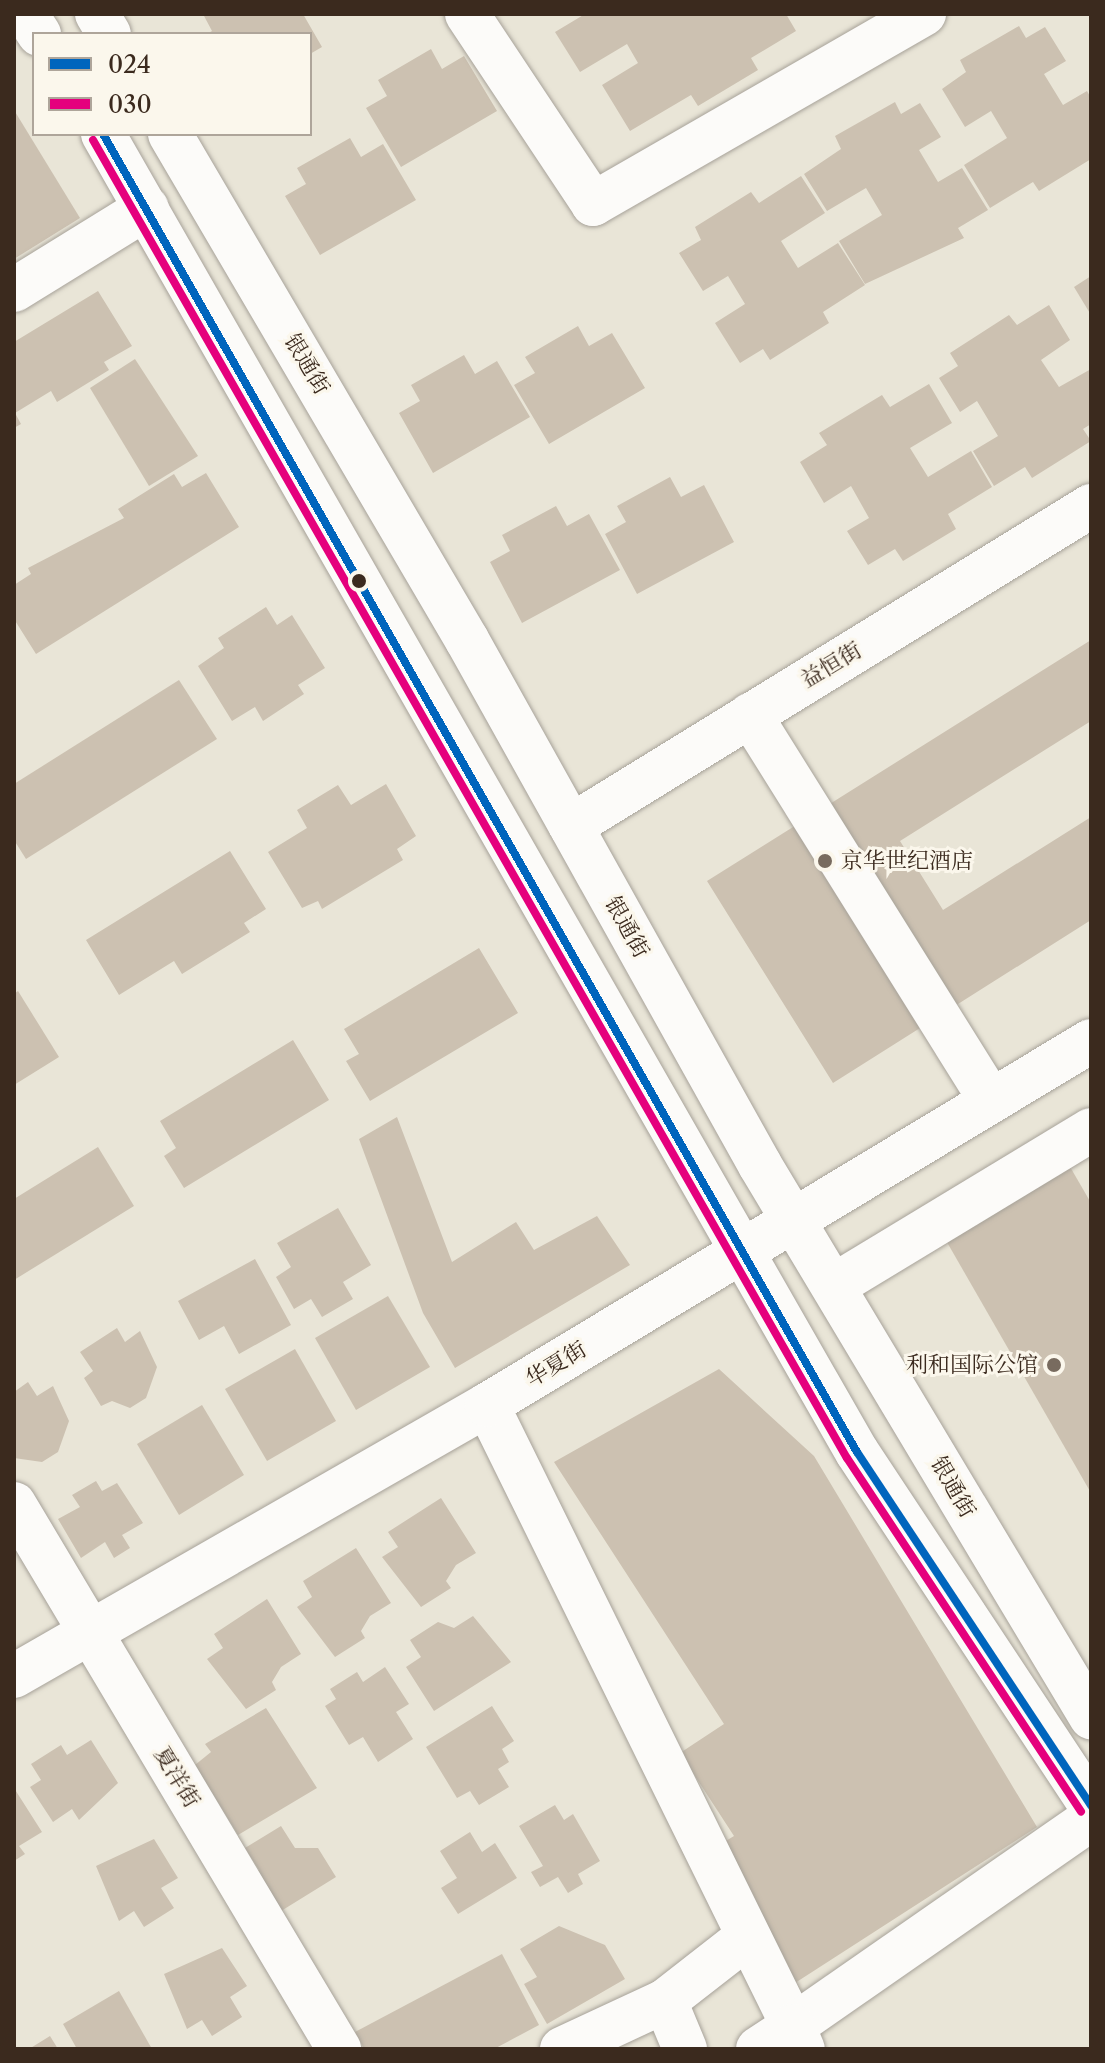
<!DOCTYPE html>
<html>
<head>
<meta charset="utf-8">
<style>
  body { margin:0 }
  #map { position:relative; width:1105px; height:2063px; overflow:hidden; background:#e9e5d7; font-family:"Libre Caslon Text","Noto Serif SC",serif }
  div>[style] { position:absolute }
  .building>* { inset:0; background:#ccc1b1 }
  .roads { filter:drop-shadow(0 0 2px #a7a299) drop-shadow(0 0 2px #a7a299) }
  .minor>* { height:44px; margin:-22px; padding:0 22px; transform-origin:22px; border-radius:22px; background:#fcfbf9 }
  .tertiary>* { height:44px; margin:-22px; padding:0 22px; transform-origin:22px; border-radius:22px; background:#fcfbf9 }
  .bus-1>* { height:8px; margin:-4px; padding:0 4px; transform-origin:4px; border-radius:4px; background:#0065bd }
  .bus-2>* { height:8px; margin:-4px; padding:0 4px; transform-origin:4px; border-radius:4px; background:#e5007d }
  .dots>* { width:22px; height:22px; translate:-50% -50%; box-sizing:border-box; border:4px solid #fbf7ec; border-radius:50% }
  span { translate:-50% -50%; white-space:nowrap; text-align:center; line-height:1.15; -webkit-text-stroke:6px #fbf7ec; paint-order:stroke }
  .street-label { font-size:22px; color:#3b2a1e }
  .poi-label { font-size:22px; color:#3b2a1e }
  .left { translate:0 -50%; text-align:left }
  .right { translate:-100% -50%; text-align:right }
  .frame { position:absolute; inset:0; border:16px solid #3b2a1e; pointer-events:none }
  .legend { position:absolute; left:32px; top:32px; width:280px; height:104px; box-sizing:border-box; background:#fbf7ec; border:2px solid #aea59a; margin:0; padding:10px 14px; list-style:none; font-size:24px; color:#3b2a1e }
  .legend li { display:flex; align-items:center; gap:16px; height:40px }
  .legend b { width:40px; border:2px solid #aea59a }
</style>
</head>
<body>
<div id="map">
  <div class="building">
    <div style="clip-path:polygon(203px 14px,303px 14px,322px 47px,310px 54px,310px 34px,207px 34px,212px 31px)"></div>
    <div style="clip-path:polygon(585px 14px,786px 14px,796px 31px,751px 58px,758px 70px,698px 106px,691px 95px,630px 131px,602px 85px,638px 63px,627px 44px,580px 72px,555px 32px)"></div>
    <div style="clip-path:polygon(1019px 26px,1026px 38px,1045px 27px,1066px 61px,1044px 74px,1063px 105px,1087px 91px,1091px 98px,1091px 159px,1039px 191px,1033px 182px,990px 208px,964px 165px,1007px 138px,991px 111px,965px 127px,942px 89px,966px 72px,960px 60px)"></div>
    <div style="clip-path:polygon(431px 49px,442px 69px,464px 56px,497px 111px,401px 167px,366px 108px,387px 96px,378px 80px)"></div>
    <div style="clip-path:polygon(895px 102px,901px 114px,920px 103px,941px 137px,919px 150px,938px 182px,962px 168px,988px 210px,958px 228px,964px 238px,865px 284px,839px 241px,882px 215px,866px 188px,827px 211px,804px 174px,841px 149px,835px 136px)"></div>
    <div style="clip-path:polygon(14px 110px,80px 218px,14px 259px)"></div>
    <div style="clip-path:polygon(350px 138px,361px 157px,383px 144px,416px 200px,320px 255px,285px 196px,306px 184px,297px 168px)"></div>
    <div style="clip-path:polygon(801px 176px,825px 213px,781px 241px,798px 268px,838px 243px,865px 285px,823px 312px,829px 323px,770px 360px,763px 349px,740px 363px,715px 323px,745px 304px,728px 276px,703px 291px,679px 253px,701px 240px,695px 227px,751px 192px,759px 203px)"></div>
    <div style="clip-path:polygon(1091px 276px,1091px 315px,1074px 287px)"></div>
    <div style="clip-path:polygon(98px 291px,132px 346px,104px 362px,109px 370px,57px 402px,51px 391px,15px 413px,21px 424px,14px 428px,14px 342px)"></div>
    <div style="clip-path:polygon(1049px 305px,1070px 340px,1041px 360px,1059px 387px,1091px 369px,1091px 424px,1083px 429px,1091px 441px,1032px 478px,1025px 467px,994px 486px,973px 451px,998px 436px,977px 401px,960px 412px,939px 378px,958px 366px,950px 353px,1009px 315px,1017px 325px)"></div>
    <div style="clip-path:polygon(578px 326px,589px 346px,612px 333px,645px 388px,549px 444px,514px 385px,535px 373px,525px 357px)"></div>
    <div style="clip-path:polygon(464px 355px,475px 374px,497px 361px,530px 417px,433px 473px,399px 413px,420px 401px,411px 385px)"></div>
    <div style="clip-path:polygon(135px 359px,198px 456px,149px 486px,90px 388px)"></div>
    <div style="clip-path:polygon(929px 384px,952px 423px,910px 448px,928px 477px,971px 451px,992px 487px,948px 514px,956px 529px,903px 561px,895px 549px,868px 565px,847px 531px,869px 518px,851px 486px,824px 503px,800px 462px,827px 445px,819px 433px,882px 395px,890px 407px)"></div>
    <div style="clip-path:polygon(206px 473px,239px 527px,36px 654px,14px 619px,14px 585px,31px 574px,28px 568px,124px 518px,118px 509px,174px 474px,182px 487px)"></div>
    <div style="clip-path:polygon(670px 477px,681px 497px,704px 485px,734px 542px,637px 594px,605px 534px,626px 522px,617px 506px)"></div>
    <div style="clip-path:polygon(556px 506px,567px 526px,589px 514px,620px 570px,522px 623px,490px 562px,510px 551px,502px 535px)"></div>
    <div style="clip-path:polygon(266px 607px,277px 625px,292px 615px,325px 668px,298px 685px,304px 694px,263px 721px,255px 707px,232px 721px,198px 666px,224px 648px,218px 638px)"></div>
    <div style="clip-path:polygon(1091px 640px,1091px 721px,900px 841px,943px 910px,1091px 817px,1091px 920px,833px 1083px,707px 881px)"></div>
    <div style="clip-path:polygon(179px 680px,217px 739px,26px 859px,14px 840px,14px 784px)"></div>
    <div style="clip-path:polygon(386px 784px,416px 836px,397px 849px,403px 860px,322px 909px,318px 901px,302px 908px,268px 852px,307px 828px,297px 810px,338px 785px,351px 805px)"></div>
    <div style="clip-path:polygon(230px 851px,266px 909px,244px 923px,250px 932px,182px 974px,174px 961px,119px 995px,86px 940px)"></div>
    <div style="clip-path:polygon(479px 948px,518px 1013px,370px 1101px,346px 1061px,359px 1054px,344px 1029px)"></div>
    <div style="clip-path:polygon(18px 991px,59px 1057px,14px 1085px,14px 994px)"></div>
    <div style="clip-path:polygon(293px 1040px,329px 1100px,184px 1188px,164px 1156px,176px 1148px,160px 1121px)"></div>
    <div style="clip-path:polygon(397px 1117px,452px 1262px,516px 1222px,534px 1250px,597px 1216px,630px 1265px,455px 1368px,423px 1313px,359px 1139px)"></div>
    <div style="clip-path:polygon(98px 1147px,134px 1206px,14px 1280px,14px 1199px)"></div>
    <div style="clip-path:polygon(1069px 1165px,1091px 1203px,1091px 1493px,944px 1237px)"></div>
    <div style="clip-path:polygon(338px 1208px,371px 1265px,343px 1282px,353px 1299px,322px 1317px,311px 1299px,294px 1309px,276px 1277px,291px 1267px,277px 1243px)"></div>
    <div style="clip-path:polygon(255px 1259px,291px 1325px,239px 1354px,224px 1326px,199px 1340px,178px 1301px)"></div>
    <div style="clip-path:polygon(388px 1296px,430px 1367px,356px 1410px,315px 1338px)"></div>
    <div style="clip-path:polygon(117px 1328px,125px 1342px,140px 1331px,157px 1367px,146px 1398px,130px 1408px,112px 1401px,101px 1406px,84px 1378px,93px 1371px,80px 1352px)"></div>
    <div style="clip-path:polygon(295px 1349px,336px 1421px,267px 1461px,225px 1389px)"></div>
    <div style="clip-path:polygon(719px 1369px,814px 1456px,1037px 1827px,795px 1983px,711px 1850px,734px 1836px,680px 1753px,724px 1724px,554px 1462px)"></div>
    <div style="clip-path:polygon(28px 1382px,37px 1396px,53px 1386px,69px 1421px,58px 1452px,42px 1462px,14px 1458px,14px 1392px)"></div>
    <div style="clip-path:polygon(202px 1405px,244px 1475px,179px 1515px,137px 1444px)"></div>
    <div style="clip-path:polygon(96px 1481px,102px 1491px,117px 1483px,143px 1523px,122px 1535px,130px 1548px,114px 1558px,105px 1542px,81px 1558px,58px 1519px,80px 1507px,72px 1495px)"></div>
    <div style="clip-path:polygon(441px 1498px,476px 1553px,456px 1565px,446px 1581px,451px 1588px,421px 1607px,382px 1557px,398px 1547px,388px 1532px)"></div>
    <div style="clip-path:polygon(356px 1548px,391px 1603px,370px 1616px,361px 1631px,365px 1638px,335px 1657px,297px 1607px,312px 1597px,303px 1581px)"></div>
    <div style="clip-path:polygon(267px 1599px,301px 1654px,281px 1667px,272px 1682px,276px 1690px,246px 1709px,207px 1659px,223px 1648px,214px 1634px)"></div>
    <div style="clip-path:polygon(473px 1616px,511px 1662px,434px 1711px,406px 1667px,421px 1657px,410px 1640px,438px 1622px,454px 1628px)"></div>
    <div style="clip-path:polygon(385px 1667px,409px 1704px,396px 1712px,413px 1739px,378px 1762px,363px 1737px,349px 1745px,325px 1706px,336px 1699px,330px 1689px,357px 1672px,363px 1682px)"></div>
    <div style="clip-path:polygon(492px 1706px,514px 1741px,502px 1749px,509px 1762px,498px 1769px,509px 1787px,479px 1805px,470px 1791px,457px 1798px,426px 1747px)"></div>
    <div style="clip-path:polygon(266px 1708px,317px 1788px,238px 1835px,195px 1765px,211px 1752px,205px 1744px)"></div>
    <div style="clip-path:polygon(91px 1740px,118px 1783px,79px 1820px,72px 1809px,53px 1822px,30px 1787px,41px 1780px,31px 1764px,61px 1745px,67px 1755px)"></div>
    <div style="clip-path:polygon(14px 1788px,42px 1832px,19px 1846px,25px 1854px,14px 1861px)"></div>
    <div style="clip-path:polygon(555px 1805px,564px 1820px,573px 1814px,600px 1861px,578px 1874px,583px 1884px,568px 1893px,558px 1877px,540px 1887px,531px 1872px,543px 1866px,519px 1826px)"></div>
    <div style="clip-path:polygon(281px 1826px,295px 1848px,318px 1848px,336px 1877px,273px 1916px,248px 1877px,259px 1870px,245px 1848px)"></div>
    <div style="clip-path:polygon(470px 1832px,482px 1852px,495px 1843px,517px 1878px,458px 1914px,441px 1888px,457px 1878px,440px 1851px)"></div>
    <div style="clip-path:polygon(154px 1839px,178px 1878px,161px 1888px,174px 1908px,144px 1927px,134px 1911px,119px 1921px,96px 1866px)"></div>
    <div style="clip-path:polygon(559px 1926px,605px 1945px,625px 1979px,547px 2024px,524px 1984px,537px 1977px,520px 1949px)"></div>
    <div style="clip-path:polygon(222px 1948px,247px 1986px,230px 1997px,242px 2017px,212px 2036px,202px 2020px,187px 2029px,164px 1974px)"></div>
    <div style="clip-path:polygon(502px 1954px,539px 2025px,494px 2049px,364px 2049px,355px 2032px)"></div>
    <div style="clip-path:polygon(119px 1991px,152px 2049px,77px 2049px,63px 2024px)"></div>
    <div style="clip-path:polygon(50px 2036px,58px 2049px,29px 2049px)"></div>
  </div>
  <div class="roads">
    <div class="minor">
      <div style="left:467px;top:14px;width:228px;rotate:56.4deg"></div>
      <div style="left:593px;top:204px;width:382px;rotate:-29.9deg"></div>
      <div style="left:14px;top:290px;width:156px;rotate:-31.7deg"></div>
      <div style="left:750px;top:715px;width:455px;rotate:58deg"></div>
      <div style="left:571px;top:826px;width:611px;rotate:-31.61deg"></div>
      <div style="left:835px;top:1285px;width:299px;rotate:-31.2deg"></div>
      <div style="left:487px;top:1405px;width:692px;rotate:63.77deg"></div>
      <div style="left:793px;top:2026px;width:363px;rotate:-34.8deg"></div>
      <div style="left:14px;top:1504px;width:635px;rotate:59.19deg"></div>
      <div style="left:14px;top:1676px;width:545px;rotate:-29.81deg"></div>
      <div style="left:487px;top:1405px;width:705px;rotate:-31.08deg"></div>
      <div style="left:665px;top:2001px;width:52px;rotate:67.4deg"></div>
      <div style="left:562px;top:2049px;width:114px;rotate:-25deg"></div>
      <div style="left:665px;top:2001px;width:103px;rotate:-37.9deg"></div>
      <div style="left:758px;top:2049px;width:42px;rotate:-33.3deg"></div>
      <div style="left:793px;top:2026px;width:25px;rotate:67deg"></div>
    </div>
    <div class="tertiary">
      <div style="left:26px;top:14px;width:24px;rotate:57deg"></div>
      <div style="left:97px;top:14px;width:23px;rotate:59deg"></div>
      <div style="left:103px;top:134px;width:1518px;rotate:60.23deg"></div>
      <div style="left:857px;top:1452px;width:424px;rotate:56.5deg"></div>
      <div style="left:170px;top:134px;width:587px;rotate:59.59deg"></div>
      <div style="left:467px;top:640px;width:601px;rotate:60.83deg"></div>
      <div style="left:760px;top:1165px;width:644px;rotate:59.05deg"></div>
    </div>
  </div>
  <div class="bus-1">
    <div style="left:103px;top:134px;width:1518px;rotate:60.23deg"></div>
    <div style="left:857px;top:1452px;width:424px;rotate:56.5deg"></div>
  </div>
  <div class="bus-2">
    <div style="left:93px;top:140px;width:1518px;rotate:60.23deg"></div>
    <div style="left:847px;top:1458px;width:424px;rotate:56.5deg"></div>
  </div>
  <div class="dots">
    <div style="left:359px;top:581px;background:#3b2a1e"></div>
    <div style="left:825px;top:861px;background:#786b5f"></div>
    <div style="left:1054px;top:1365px;background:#786b5f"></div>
  </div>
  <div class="street-label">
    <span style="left:307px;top:364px;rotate:59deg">银通街</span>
    <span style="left:831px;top:665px;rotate:-31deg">益恒街</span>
    <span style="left:627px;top:927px;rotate:61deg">银通街</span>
    <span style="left:556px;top:1364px;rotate:-31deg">华夏街</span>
    <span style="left:953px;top:1487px;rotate:60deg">银通街</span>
    <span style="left:177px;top:1777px;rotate:59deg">夏洋街</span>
  </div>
  <div class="poi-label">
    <span class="left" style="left:841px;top:861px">京华世纪酒店</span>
    <span class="right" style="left:1038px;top:1365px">利和国际公馆</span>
  </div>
  <div class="frame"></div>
  <ul class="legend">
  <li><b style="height:10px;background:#0065bd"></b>024</li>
  <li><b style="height:10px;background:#e5007d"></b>030</li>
  </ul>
</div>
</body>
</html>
